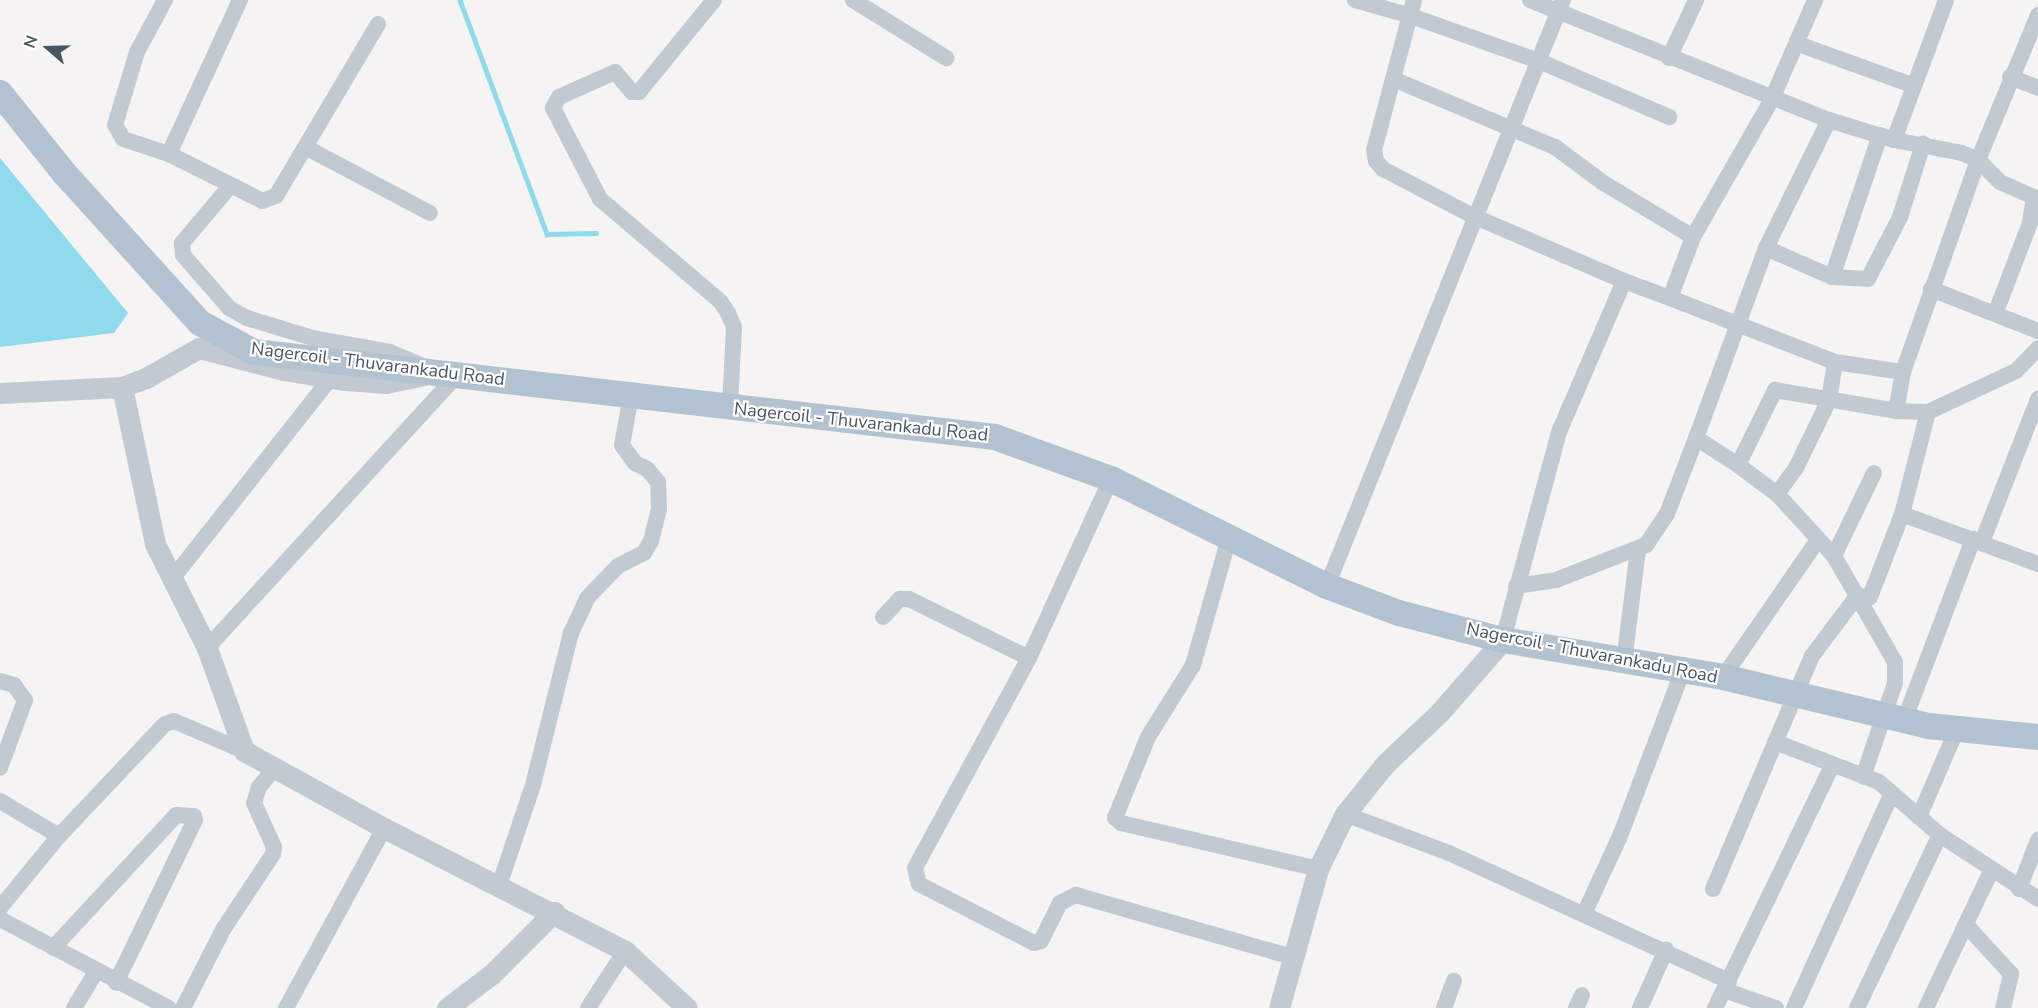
<!DOCTYPE html>
<html>
<head>
<meta charset="utf-8">
<style>
  body { margin:0 }
  #map { position:relative; width:2038px; height:1008px; overflow:hidden; background:#f5f3f3; font-family:"Nunito Sans",sans-serif }
  div>[style] { position:absolute }
  .water>* { inset:0; background:#90daee }
  .stream>* { height:4.5px; margin:-2.25px; padding:0 2.25px; transform-origin:2.25px; border-radius:2.25px; background:#90daee }
  .minor>* { height:16px; margin:-8px; padding:0 8px; transform-origin:8px; border-radius:8px; background:#c1cad2 }
  .tertiary>* { height:21px; margin:-10.5px; padding:0 10.5px; transform-origin:10.5px; border-radius:10.5px; background:#c1cad2 }
  .primary>* { height:26px; margin:-13px; padding:0 13px; transform-origin:13px; border-radius:13px; background:#b3c2d1 }
  span { translate:-50% -50%; white-space:nowrap; text-align:center; line-height:1.15; -webkit-text-stroke:4.5px #fff; paint-order:stroke }
  .street-label { font-size:18px; color:#4a5661 }
  .north { position:absolute; left:18px; top:18px; width:60px; height:60px; -webkit-text-stroke:4px #fff; paint-order:stroke; rotate:290deg; font-size:16px; font-weight:700; line-height:24px; text-align:center; color:#4a5661 }
  .north::after { content:''; display:block; margin:auto; width:21px; height:27px; background:#4a5661; clip-path:polygon(50% 0,100% 100%,50% 72%,0 100%) }
</style>
</head>
<body>
<div id="map">
  <div class="water">
    <div style="clip-path:polygon(0 158px,128px 313px,114px 333px,0 347px)"></div>
  </div>
  <div class="stream">
    <div style="left:460px;top:0;width:250px;rotate:69.6deg"></div>
    <div style="left:547px;top:234px;width:49px;rotate:-1.2deg"></div>
  </div>
  <div class="minor">
    <div style="left:165px;top:0;width:59px;rotate:118.3deg"></div>
    <div style="left:137px;top:52px;width:76px;rotate:106.8deg"></div>
    <div style="left:115px;top:125px;width:16px;rotate:60deg"></div>
    <div style="left:123px;top:139px;width:48px;rotate:18.1deg"></div>
    <div style="left:240px;top:0;width:170px;rotate:114.8deg"></div>
    <div style="left:169px;top:154px;width:69px;rotate:26.6deg"></div>
    <div style="left:231px;top:185px;width:76px;rotate:130.2deg"></div>
    <div style="left:182px;top:243px;width:12px;rotate:85deg"></div>
    <div style="left:183px;top:255px;width:70px;rotate:49deg"></div>
    <div style="left:229px;top:308px;width:21px;rotate:29deg"></div>
    <div style="left:247px;top:318px;width:69px;rotate:16.9deg"></div>
    <div style="left:313px;top:338px;width:78px;rotate:10.3deg"></div>
    <div style="left:390px;top:352px;width:33px;rotate:23deg"></div>
    <div style="left:714px;top:0;width:119px;rotate:129.2deg"></div>
    <div style="left:639px;top:92px;width:7px;rotate:180deg"></div>
    <div style="left:632px;top:92px;width:26px;rotate:-130deg"></div>
    <div style="left:615px;top:72px;width:61px;rotate:155.9deg"></div>
    <div style="left:559px;top:97px;width:13px;rotate:119deg"></div>
    <div style="left:553px;top:108px;width:102px;rotate:62.7deg"></div>
    <div style="left:600px;top:199px;width:157px;rotate:40.4deg"></div>
    <div style="left:720px;top:301px;width:14px;rotate:56deg"></div>
    <div style="left:728px;top:313px;width:15px;rotate:67deg"></div>
    <div style="left:734px;top:327px;width:80px;rotate:92.9deg"></div>
    <div style="left:853px;top:0;width:110px;rotate:31.9deg"></div>
    <div style="left:1355px;top:0;width:58px;rotate:15.9deg"></div>
    <div style="left:1411px;top:16px;width:136px;rotate:19.4deg"></div>
    <div style="left:1539px;top:61px;width:142px;rotate:23.3deg"></div>
    <div style="left:1414px;top:0;width:155px;rotate:104.9deg"></div>
    <div style="left:1374px;top:150px;width:11px;rotate:80deg"></div>
    <div style="left:1376px;top:161px;width:11px;rotate:49deg"></div>
    <div style="left:1383px;top:169px;width:102px;rotate:27.6deg"></div>
    <div style="left:1473px;top:216px;width:164px;rotate:23.3deg"></div>
    <div style="left:1624px;top:281px;width:164px;rotate:113.3deg"></div>
    <div style="left:1559px;top:432px;width:215px;rotate:105.1deg"></div>
    <div style="left:1530px;top:0;width:322px;rotate:21.9deg"></div>
    <div style="left:1829px;top:120px;width:143px;rotate:116.2deg"></div>
    <div style="left:1766px;top:248px;width:202px;rotate:110.2deg"></div>
    <div style="left:1798px;top:44px;width:121px;rotate:19.8deg"></div>
    <div style="left:1669px;top:58px;width:64px;rotate:-65deg"></div>
    <div style="left:2010px;top:77px;width:30px;rotate:21deg"></div>
    <div style="left:1393px;top:79px;width:176px;rotate:22.8deg"></div>
    <div style="left:1555px;top:147px;width:59px;rotate:36.7deg"></div>
    <div style="left:1602px;top:182px;width:106px;rotate:31.1deg"></div>
    <div style="left:1829px;top:120px;width:68px;rotate:17.1deg"></div>
    <div style="left:1894px;top:140px;width:69px;rotate:10.8deg"></div>
    <div style="left:1962px;top:153px;width:17px;rotate:24deg"></div>
    <div style="left:1978px;top:160px;width:31px;rotate:45deg"></div>
    <div style="left:2000px;top:182px;width:37px;rotate:24deg"></div>
    <div style="left:2034px;top:197px;width:26px;rotate:99deg"></div>
    <div style="left:2030px;top:223px;width:97px;rotate:111deg"></div>
    <div style="left:1894px;top:140px;width:149px;rotate:-69.6deg"></div>
    <div style="left:307px;top:148px;width:139px;rotate:27.9deg"></div>
    <div style="left:231px;top:185px;width:35px;rotate:27deg"></div>
    <div style="left:262px;top:201px;width:15px;rotate:-20deg"></div>
    <div style="left:276px;top:196px;width:200px;rotate:-59.3deg"></div>
    <div style="left:1766px;top:248px;width:72px;rotate:23.7deg"></div>
    <div style="left:1832px;top:277px;width:36px;rotate:3deg"></div>
    <div style="left:1868px;top:279px;width:70px;rotate:-62.7deg"></div>
    <div style="left:1900px;top:217px;width:77px;rotate:-72.5deg"></div>
    <div style="left:1832px;top:277px;width:150px;rotate:-71.3deg"></div>
    <div style="left:1624px;top:281px;width:49px;rotate:20.3deg"></div>
    <div style="left:1670px;top:298px;width:65px;rotate:-69.3deg"></div>
    <div style="left:1693px;top:237px;width:159px;rotate:-60.2deg"></div>
    <div style="left:1772px;top:99px;width:108px;rotate:-66.5deg"></div>
    <div style="left:1931px;top:289px;width:115px;rotate:21.4deg"></div>
    <div style="left:1670px;top:298px;width:177px;rotate:21.2deg"></div>
    <div style="left:1835px;top:362px;width:69px;rotate:8.4deg"></div>
    <div style="left:1903px;top:372px;width:40px;rotate:100deg"></div>
    <div style="left:1903px;top:372px;width:225px;rotate:-70.5deg"></div>
    <div style="left:1978px;top:160px;width:157px;rotate:-67.5deg"></div>
    <div style="left:1738px;top:465px;width:49px;rotate:36.6deg"></div>
    <div style="left:1777px;top:494px;width:84px;rotate:47.4deg"></div>
    <div style="left:1834px;top:556px;width:46px;rotate:60.1deg"></div>
    <div style="left:1857px;top:596px;width:13px;rotate:4deg"></div>
    <div style="left:1870px;top:597px;width:89px;rotate:-68.9deg"></div>
    <div style="left:1902px;top:514px;width:105px;rotate:-75.7deg"></div>
    <div style="left:1777px;top:494px;width:32px;rotate:-54deg"></div>
    <div style="left:1796px;top:468px;width:76px;rotate:-64.1deg"></div>
    <div style="left:1829px;top:400px;width:38px;rotate:-81deg"></div>
    <div style="left:1902px;top:514px;width:145px;rotate:20.2deg"></div>
    <div style="left:1229px;top:538px;width:132px;rotate:105.8deg"></div>
    <div style="left:1193px;top:665px;width:85px;rotate:122deg"></div>
    <div style="left:1148px;top:737px;width:87px;rotate:112.2deg"></div>
    <div style="left:1115px;top:818px;width:8px;rotate:40deg"></div>
    <div style="left:1121px;top:823px;width:202px;rotate:13.1deg"></div>
    <div style="left:1982px;top:542px;width:154px;rotate:-68.6deg"></div>
    <div style="left:1834px;top:556px;width:92px;rotate:-64.3deg"></div>
    <div style="left:172px;top:579px;width:256px;rotate:-51.7deg"></div>
    <div style="left:1327px;top:586px;width:632px;rotate:-68.06deg"></div>
    <div style="left:1516px;top:586px;width:40px;rotate:-8.5deg"></div>
    <div style="left:1556px;top:580px;width:97px;rotate:-21.3deg"></div>
    <div style="left:1646px;top:545px;width:37px;rotate:-56deg"></div>
    <div style="left:1667px;top:514px;width:81px;rotate:-69.1deg"></div>
    <div style="left:1696px;top:438px;width:50px;rotate:32.7deg"></div>
    <div style="left:1738px;top:465px;width:84px;rotate:-63.7deg"></div>
    <div style="left:1775px;top:390px;width:123px;rotate:9.8deg"></div>
    <div style="left:1896px;top:411px;width:32px;rotate:2deg"></div>
    <div style="left:1928px;top:412px;width:97px;rotate:-25deg"></div>
    <div style="left:2016px;top:371px;width:32px;rotate:-46deg"></div>
    <div style="left:883px;top:617px;width:25px;rotate:-47deg"></div>
    <div style="left:900px;top:599px;width:9px"></div>
    <div style="left:909px;top:599px;width:134px;rotate:26.2deg"></div>
    <div style="left:1029px;top:658px;width:197px;rotate:-65.4deg"></div>
    <div style="left:207px;top:648px;width:372px;rotate:-47.5deg"></div>
    <div style="left:1029px;top:658px;width:239px;rotate:118.5deg"></div>
    <div style="left:915px;top:868px;width:16px;rotate:76deg"></div>
    <div style="left:919px;top:884px;width:129px;rotate:27.2deg"></div>
    <div style="left:1034px;top:943px;width:7px;rotate:-16deg"></div>
    <div style="left:1041px;top:941px;width:42px;rotate:-63.4deg"></div>
    <div style="left:1060px;top:903px;width:18px;rotate:-27deg"></div>
    <div style="left:1076px;top:895px;width:225px;rotate:16deg"></div>
    <div style="left:1624px;top:662px;width:114px;rotate:-82.9deg"></div>
    <div style="left:1723px;top:677px;width:167px;rotate:-55.3deg"></div>
    <div style="left:0;top:681px;width:15px;rotate:16deg"></div>
    <div style="left:14px;top:685px;width:19px;rotate:54deg"></div>
    <div style="left:25px;top:700px;width:72px;rotate:110.2deg"></div>
    <div style="left:1904px;top:721px;width:195px;rotate:-69.2deg"></div>
    <div style="left:1775px;top:742px;width:111px;rotate:21deg"></div>
    <div style="left:1879px;top:782px;width:81px;rotate:41deg"></div>
    <div style="left:1940px;top:835px;width:117px;rotate:33.1deg"></div>
    <div style="left:0;top:801px;width:69px;rotate:30.7deg"></div>
    <div style="left:1345px;top:814px;width:111px;rotate:20.6deg"></div>
    <div style="left:1449px;top:853px;width:308px;rotate:24.6deg"></div>
    <div style="left:1919px;top:817px;width:96px;rotate:-66.6deg"></div>
    <div style="left:499px;top:886px;width:107px;rotate:-71.4deg"></div>
    <div style="left:533px;top:785px;width:157px;rotate:-76deg"></div>
    <div style="left:571px;top:633px;width:38px;rotate:-65deg"></div>
    <div style="left:587px;top:598px;width:45px;rotate:-45.9deg"></div>
    <div style="left:618px;top:566px;width:29px;rotate:-27deg"></div>
    <div style="left:644px;top:553px;width:14px;rotate:-60deg"></div>
    <div style="left:651px;top:541px;width:33px;rotate:-76deg"></div>
    <div style="left:659px;top:509px;width:27px;rotate:-92deg"></div>
    <div style="left:658px;top:482px;width:17px;rotate:-130deg"></div>
    <div style="left:647px;top:469px;width:13px;rotate:-153deg"></div>
    <div style="left:635px;top:463px;width:22px;rotate:-126deg"></div>
    <div style="left:622px;top:445px;width:50px;rotate:-79.6deg"></div>
    <div style="left:1713px;top:889px;width:253px;rotate:-67deg"></div>
    <div style="left:1812px;top:656px;width:75px;rotate:-53.1deg"></div>
    <div style="left:1857px;top:596px;width:76px;rotate:60.1deg"></div>
    <div style="left:1895px;top:662px;width:21px;rotate:90deg"></div>
    <div style="left:1895px;top:683px;width:99px;rotate:108.8deg"></div>
    <div style="left:2019px;top:889px;width:53px;rotate:-68.8deg"></div>
    <div style="left:0;top:908px;width:93px;rotate:-50.7deg"></div>
    <div style="left:59px;top:836px;width:154px;rotate:-46.6deg"></div>
    <div style="left:165px;top:724px;width:9px;rotate:-18deg"></div>
    <div style="left:174px;top:721px;width:76px;rotate:23.2deg"></div>
    <div style="left:1584px;top:914px;width:86px;rotate:-65.2deg"></div>
    <div style="left:1620px;top:836px;width:174px;rotate:-69.2deg"></div>
    <div style="left:0;top:919px;width:191px;rotate:27.8deg"></div>
    <div style="left:1968px;top:927px;width:64px;rotate:47.5deg"></div>
    <div style="left:2011px;top:974px;width:35px;rotate:103deg"></div>
    <div style="left:53px;top:948px;width:181px;rotate:-47.2deg"></div>
    <div style="left:176px;top:815px;width:18px;rotate:3deg"></div>
    <div style="left:194px;top:816px;width:4px;rotate:76deg"></div>
    <div style="left:195px;top:820px;width:181px;rotate:115.9deg"></div>
    <div style="left:1724px;top:990px;width:55px;rotate:19.1deg"></div>
    <div style="left:74px;top:1008px;width:42px;rotate:-58.6deg"></div>
    <div style="left:183px;top:1008px;width:90px;rotate:-62.9deg"></div>
    <div style="left:224px;top:928px;width:89px;rotate:-56.5deg"></div>
    <div style="left:273px;top:854px;width:7px;rotate:-82deg"></div>
    <div style="left:274px;top:847px;width:48px;rotate:-114.4deg"></div>
    <div style="left:254px;top:803px;width:17px;rotate:-73deg"></div>
    <div style="left:259px;top:787px;width:23px;rotate:-50deg"></div>
    <div style="left:286px;top:1008px;width:205px;rotate:-61.4deg"></div>
    <div style="left:588px;top:1008px;width:68px;rotate:-57deg"></div>
    <div style="left:1444px;top:1008px;width:29px;rotate:-70deg"></div>
    <div style="left:1576px;top:1008px;width:14px;rotate:-65deg"></div>
    <div style="left:1640px;top:1008px;width:64px;rotate:-65.9deg"></div>
    <div style="left:1715px;top:1008px;width:269px;rotate:-64.2deg"></div>
    <div style="left:1794px;top:1008px;width:236px;rotate:-65.5deg"></div>
    <div style="left:1857px;top:1008px;width:192px;rotate:-64.4deg"></div>
    <div style="left:1926px;top:1008px;width:152px;rotate:-64.6deg"></div>
  </div>
  <div class="tertiary">
    <div style="left:122px;top:387px;width:160px;rotate:78.1deg"></div>
    <div style="left:155px;top:544px;width:116px;rotate:63.4deg"></div>
    <div style="left:207px;top:648px;width:109px;rotate:70.2deg"></div>
    <div style="left:244px;top:751px;width:160px;rotate:28.8deg"></div>
    <div style="left:384px;top:828px;width:271px;rotate:27deg"></div>
    <div style="left:625px;top:951px;width:84px;rotate:42.6deg"></div>
    <div style="left:0;top:393px;width:122px;rotate:-2.8deg"></div>
    <div style="left:122px;top:387px;width:26px;rotate:-21deg"></div>
    <div style="left:146px;top:378px;width:61px;rotate:-29.5deg"></div>
    <div style="left:199px;top:348px;width:88px;rotate:14.5deg"></div>
    <div style="left:284px;top:370px;width:62px;rotate:9.3deg"></div>
    <div style="left:345px;top:380px;width:41px;rotate:4.2deg"></div>
    <div style="left:386px;top:383px;width:39px;rotate:-12deg"></div>
    <div style="left:447px;top:1008px;width:56px;rotate:-37.1deg"></div>
    <div style="left:492px;top:974px;width:88px;rotate:-45deg"></div>
    <div style="left:1279px;top:1008px;width:144px;rotate:-74.3deg"></div>
    <div style="left:1318px;top:869px;width:61px;rotate:-63.9deg"></div>
    <div style="left:1345px;top:814px;width:64px;rotate:-51.3deg"></div>
    <div style="left:1385px;top:764px;width:76px;rotate:-43.4deg"></div>
    <div style="left:1440px;top:712px;width:96px;rotate:-48.8deg"></div>
  </div>
  <div class="primary">
    <div style="left:0;top:93px;width:104px;rotate:51.3deg"></div>
    <div style="left:65px;top:174px;width:201px;rotate:47.8deg"></div>
    <div style="left:200px;top:323px;width:61px;rotate:28.2deg"></div>
    <div style="left:254px;top:352px;width:746px;rotate:6.54deg"></div>
    <div style="left:995px;top:437px;width:123px;rotate:19.9deg"></div>
    <div style="left:1111px;top:479px;width:241px;rotate:26.4deg"></div>
    <div style="left:1327px;top:586px;width:77px;rotate:20.6deg"></div>
    <div style="left:1399px;top:613px;width:107px;rotate:14.6deg"></div>
    <div style="left:1503px;top:640px;width:223px;rotate:9.5deg"></div>
    <div style="left:1723px;top:677px;width:212px;rotate:13.4deg"></div>
    <div style="left:1929px;top:726px;width:110px;rotate:5.8deg"></div>
  </div>
  <div class="street-label">
    <span style="left:378px;top:364px;rotate:7deg">Nagercoil - Thuvarankadu Road</span>
    <span style="left:861px;top:422px;rotate:6deg">Nagercoil - Thuvarankadu Road</span>
    <span style="left:1592px;top:653px;rotate:11deg">Nagercoil - Thuvarankadu Road</span>
  </div>
  <div class="north">N</div>
</div>
</body>
</html>
